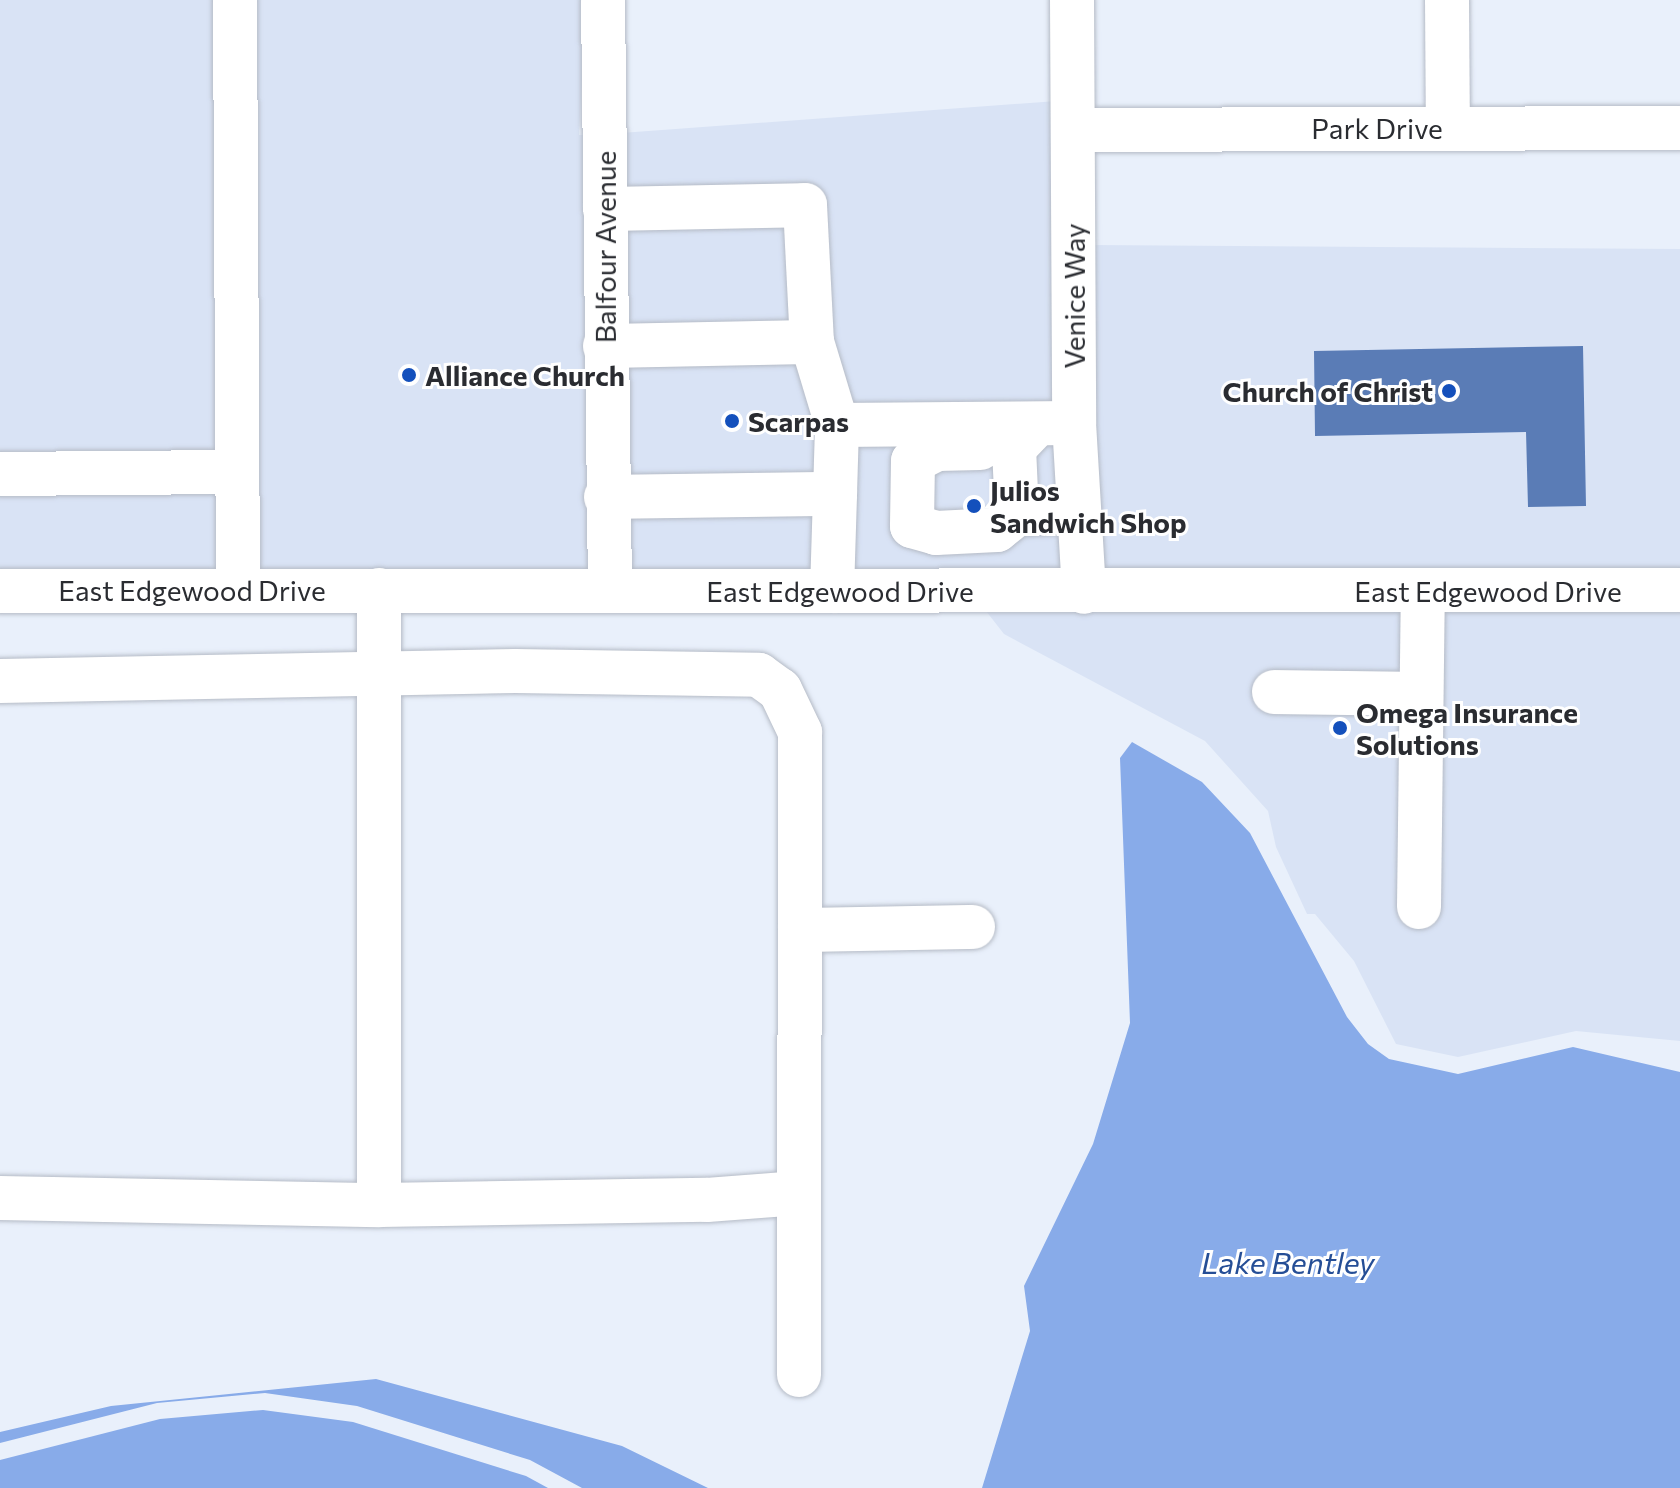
<!DOCTYPE html>
<html>
<head>
<meta charset="utf-8">
<style>
  body { margin:0 }
  #map { position:relative; width:1680px; height:1488px; overflow:hidden; background:#e9f0fb; font-family:Commissioner,sans-serif }
  div>[style] { position:absolute }
  .built>* { inset:0; background:#d9e3f5 }
  .water>* { inset:0; background:#88abe9 }
  .building>* { inset:0; background:#5a7cb6 }
  .roads { filter:drop-shadow(0 0 2px #b5bbc6) drop-shadow(0 0 2px #b5bbc6) }
  .minor>* { height:44px; margin:-22px; padding:0 22px; transform-origin:22px; border-radius:22px; background:#fff }
  .dots>* { width:22px; height:22px; translate:-50% -50%; box-sizing:border-box; border:4px solid #fff; border-radius:50% }
  span { translate:-50% -50%; white-space:nowrap; text-align:center; line-height:1.15; -webkit-text-stroke:6px #fff; paint-order:stroke }
  .street-label { font-size:28px; color:#2a2c31 }
  .poi-label { font-size:28px; color:#2a2c31; font-weight:700 }
  .left { translate:0 -50%; text-align:left }
  .right { translate:-100% -50%; text-align:right }
  .water-label { font-size:30px; color:#254e96; font-style:italic }
</style>
</head>
<body>
<div id="map">
  <div class="built">
    <div style="clip-path:polygon(0 0,586px 0,579px 135px,587px 135px,592px 571px,0 572px)"></div>
    <div style="clip-path:polygon(1057px 101px,1065px 573px,626px 571px,621px 133px)"></div>
    <div style="clip-path:polygon(1092px 245px,1680px 249px,1680px 571px,1099px 573px,1094px 492px)"></div>
    <div style="clip-path:polygon(1680px 609px,1680px 1041px,1576px 1031px,1458px 1057px,1396px 1044px,1354px 961px,1315px 914px,1307px 914px,1276px 847px,1268px 811px,1205px 741px,1004px 634px,986px 611px)"></div>
  </div>
  <div class="water">
    <div style="clip-path:polygon(1132px 742px,1202px 782px,1250px 833px,1347px 1017px,1368px 1044px,1389px 1059px,1458px 1074px,1573px 1047px,1680px 1072px,1680px 1488px,982px 1488px,1030px 1331px,1024px 1286px,1093px 1144px,1130px 1023px,1120px 758px)"></div>
    <div style="clip-path:polygon(376px 1379px,622px 1446px,708px 1488px,582px 1488px,530px 1460px,357px 1406px,265px 1393px,157px 1403px,0 1443px,0 1432px,111px 1406px)"></div>
    <div style="clip-path:polygon(263px 1410px,353px 1422px,526px 1476px,548px 1488px,0 1488px,0 1460px,160px 1419px)"></div>
  </div>
  <div class="building">
    <div style="clip-path:polygon(1583px 346px,1586px 506px,1528px 507px,1526px 432px,1315px 436px,1314px 351px)"></div>
  </div>
  <div class="roads">
    <div class="minor">
      <div style="left:235px;top:0;width:589px;rotate:89.71deg"></div>
      <div style="left:603px;top:0;width:590px;rotate:89.32deg"></div>
      <div style="left:1072px;top:0;width:423px;rotate:89.7deg"></div>
      <div style="left:1074px;top:423px;width:169px;rotate:86.6deg"></div>
      <div style="left:1447px;top:0;width:128px;rotate:89.6deg"></div>
      <div style="left:1074px;top:130px;width:606px;rotate:-0.19deg"></div>
      <div style="left:605px;top:209px;width:200px;rotate:-1.1deg"></div>
      <div style="left:805px;top:205px;width:137px;rotate:87.1deg"></div>
      <div style="left:605px;top:346px;width:207px;rotate:-1.1deg"></div>
      <div style="left:812px;top:342px;width:87px;rotate:73.2deg"></div>
      <div style="left:837px;top:425px;width:237px;rotate:-0.5deg"></div>
      <div style="left:980px;top:448px;width:43px;rotate:178.7deg"></div>
      <div style="left:937px;top:449px;width:27px;rotate:153deg"></div>
      <div style="left:913px;top:461px;width:65px;rotate:90.9deg"></div>
      <div style="left:912px;top:526px;width:25px;rotate:16deg"></div>
      <div style="left:936px;top:533px;width:61px;rotate:-2.8deg"></div>
      <div style="left:997px;top:530px;width:26px;rotate:-39deg"></div>
      <div style="left:1017px;top:514px;width:61px;rotate:-2.8deg"></div>
      <div style="left:0;top:474px;width:237px;rotate:-0.5deg"></div>
      <div style="left:606px;top:497px;width:229px;rotate:-0.8deg"></div>
      <div style="left:835px;top:494px;width:69px;rotate:-88.3deg"></div>
      <div style="left:1017px;top:514px;width:66px;rotate:-92.6deg"></div>
      <div style="left:1014px;top:448px;width:32px;rotate:-46deg"></div>
      <div style="left:379px;top:590px;width:615px;rotate:90deg"></div>
      <div style="left:0;top:591px;width:1680px;rotate:-0.03deg"></div>
      <div style="left:832px;top:591px;width:97px;rotate:-88.2deg"></div>
      <div style="left:0;top:681px;width:515px;rotate:-1.11deg"></div>
      <div style="left:515px;top:671px;width:244px;rotate:0.9deg"></div>
      <div style="left:759px;top:675px;width:26px;rotate:36deg"></div>
      <div style="left:780px;top:690px;width:47px;rotate:64.5deg"></div>
      <div style="left:800px;top:732px;width:643px;rotate:90.09deg"></div>
      <div style="left:1274px;top:692px;width:147px;rotate:0.8deg"></div>
      <div style="left:1419px;top:907px;width:316px;rotate:-89.3deg"></div>
      <div style="left:800px;top:930px;width:173px;rotate:-1deg"></div>
      <div style="left:0;top:1198px;width:379px;rotate:1.1deg"></div>
      <div style="left:379px;top:1205px;width:328px;rotate:-0.9deg"></div>
      <div style="left:707px;top:1200px;width:92px;rotate:-4.4deg"></div>
    </div>
  </div>
  <div class="dots">
    <div style="left:409px;top:375px;background:#1450bc"></div>
    <div style="left:1449px;top:391px;background:#1450bc"></div>
    <div style="left:732px;top:421px;background:#1450bc"></div>
    <div style="left:974px;top:506px;background:#1450bc"></div>
    <div style="left:1340px;top:728px;background:#1450bc"></div>
  </div>
  <div class="street-label">
    <span style="left:1377px;top:128px">Park Drive</span>
    <span style="left:605px;top:247px;rotate:-90deg">Balfour Avenue</span>
    <span style="left:1074px;top:296px;rotate:-90deg">Venice Way</span>
    <span style="left:192px;top:590px">East Edgewood Drive</span>
    <span style="left:840px;top:591px">East Edgewood Drive</span>
    <span style="left:1488px;top:591px">East Edgewood Drive</span>
  </div>
  <div class="poi-label">
    <span class="left" style="left:425px;top:375px">Alliance Church</span>
    <span class="right" style="left:1433px;top:391px">Church of Christ</span>
    <span class="left" style="left:748px;top:421px">Scarpas</span>
    <span class="left" style="left:990px;top:506px">Julios<br>Sandwich Shop</span>
    <span class="left" style="left:1356px;top:728px">Omega Insurance<br>Solutions</span>
  </div>
  <div class="water-label">
    <span style="left:1288px;top:1262px">Lake Bentley</span>
  </div>
</div>
</body>
</html>
